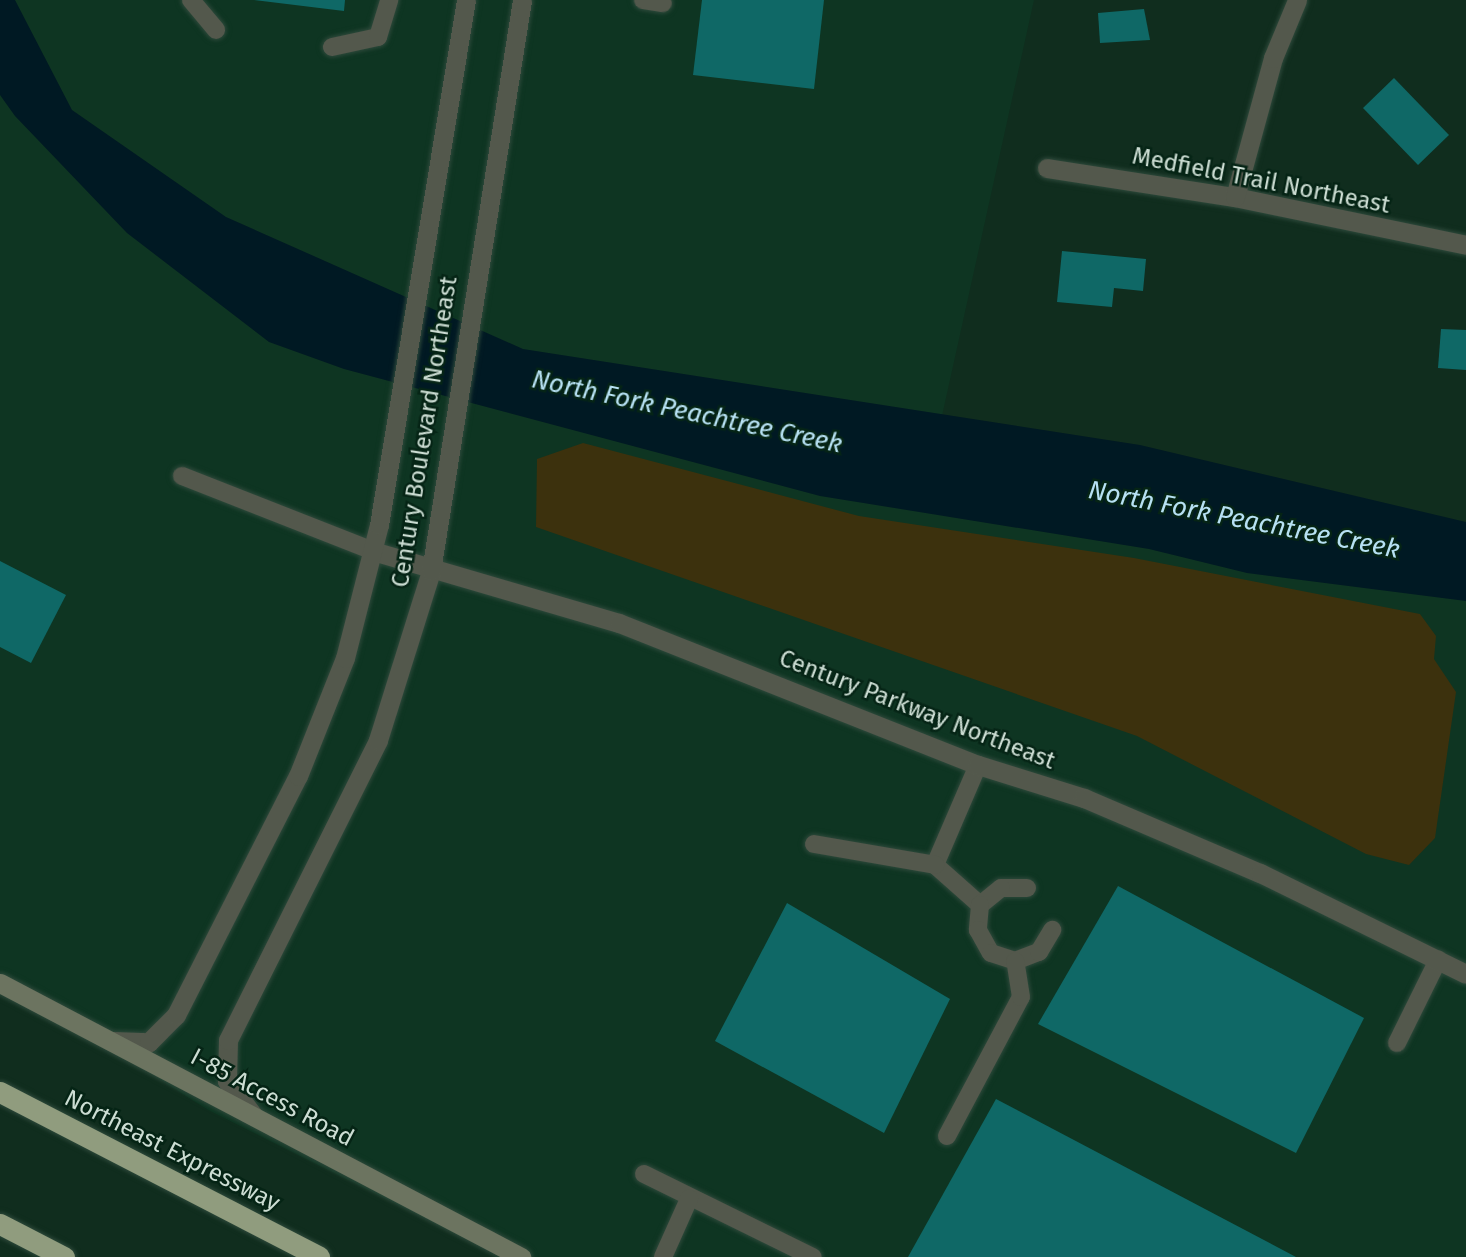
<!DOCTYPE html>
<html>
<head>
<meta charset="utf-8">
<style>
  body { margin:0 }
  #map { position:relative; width:1466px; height:1257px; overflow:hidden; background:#102d1e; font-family:"Fira Sans",sans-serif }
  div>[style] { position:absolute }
  .built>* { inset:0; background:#0e3522 }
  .green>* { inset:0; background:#3c310d }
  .water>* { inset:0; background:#001923 }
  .building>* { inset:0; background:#0f6866 }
  .roads { filter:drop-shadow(0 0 2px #2e493b) drop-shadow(0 0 2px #2e493b) }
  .service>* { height:18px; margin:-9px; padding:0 9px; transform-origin:9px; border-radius:9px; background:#53584c }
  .minor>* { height:19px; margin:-9.5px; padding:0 9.5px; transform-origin:9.5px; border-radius:9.5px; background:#53584c }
  .secondary>* { height:19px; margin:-9.5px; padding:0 9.5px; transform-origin:9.5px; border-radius:9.5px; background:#6c7460 }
  .motorway>* { height:21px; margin:-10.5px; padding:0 10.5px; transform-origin:10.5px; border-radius:10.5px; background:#909c7e }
  span { translate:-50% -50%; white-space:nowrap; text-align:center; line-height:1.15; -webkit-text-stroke:5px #052415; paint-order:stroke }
  .street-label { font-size:24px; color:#ccddd3 }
  .water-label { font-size:26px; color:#b7e1f3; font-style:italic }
</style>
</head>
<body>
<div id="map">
  <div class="built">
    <div style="clip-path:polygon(0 0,1034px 0,940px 425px,1466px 575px,1466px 1257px,502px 1257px,208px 1110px,0 978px)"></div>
  </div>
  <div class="green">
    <div style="clip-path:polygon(583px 443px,859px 516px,1134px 558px,1420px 614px,1436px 636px,1434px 659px,1456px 692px,1435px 838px,1409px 865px,1366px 854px,1137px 736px,536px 527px,537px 459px)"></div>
  </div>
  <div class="water">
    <div style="clip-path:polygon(0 0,15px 0,72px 110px,226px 217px,523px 349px,1140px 445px,1466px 522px,1466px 601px,1247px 573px,1149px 549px,820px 496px,344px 369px,269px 342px,127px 233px,15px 116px,0 95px)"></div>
  </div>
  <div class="building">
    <div style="clip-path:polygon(254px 0,345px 0,344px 11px)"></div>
    <div style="clip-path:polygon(702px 0,824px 0,814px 89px,693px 75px)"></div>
    <div style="clip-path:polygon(1144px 9px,1150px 40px,1100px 43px,1098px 13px)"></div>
    <div style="clip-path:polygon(1394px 78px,1449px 135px,1418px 165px,1363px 108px)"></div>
    <div style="clip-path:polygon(1062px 251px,1146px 259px,1143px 291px,1114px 288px,1112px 307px,1057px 302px)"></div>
    <div style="clip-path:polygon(1441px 329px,1466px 330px,1466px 370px,1438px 368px)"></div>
    <div style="clip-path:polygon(0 561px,66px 595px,31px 663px,0 647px)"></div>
    <div style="clip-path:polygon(1118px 886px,1364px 1018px,1296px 1153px,1038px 1024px)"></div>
    <div style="clip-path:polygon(787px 903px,950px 999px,884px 1133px,715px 1041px)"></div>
    <div style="clip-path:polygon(996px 1099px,1296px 1257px,908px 1257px)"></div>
  </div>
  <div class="roads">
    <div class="service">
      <div style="left:191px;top:0;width:39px;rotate:50deg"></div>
      <div style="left:643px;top:0;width:20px;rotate:9deg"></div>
      <div style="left:332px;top:47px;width:47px;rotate:-12.3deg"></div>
      <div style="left:378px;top:37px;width:39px;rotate:-73deg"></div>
      <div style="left:182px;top:476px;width:205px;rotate:21.4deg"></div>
      <div style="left:978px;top:765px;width:109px;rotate:113.3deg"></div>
      <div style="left:935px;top:865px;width:60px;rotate:41.6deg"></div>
      <div style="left:814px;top:844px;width:123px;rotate:9.8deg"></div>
      <div style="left:1027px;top:888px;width:26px;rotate:180deg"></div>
      <div style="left:1001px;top:888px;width:27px;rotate:141deg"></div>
      <div style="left:980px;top:905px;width:25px;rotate:95deg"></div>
      <div style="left:978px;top:930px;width:26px;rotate:61deg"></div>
      <div style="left:991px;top:953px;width:25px;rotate:18deg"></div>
      <div style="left:1015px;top:961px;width:26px;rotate:-21deg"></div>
      <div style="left:1039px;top:952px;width:26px;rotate:-59deg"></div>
      <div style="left:1397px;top:1043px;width:93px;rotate:-63.7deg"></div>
      <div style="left:947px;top:1136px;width:157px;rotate:-62deg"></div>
      <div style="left:1021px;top:997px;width:36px;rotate:-99deg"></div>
      <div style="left:644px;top:1174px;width:188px;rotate:26.2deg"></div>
      <div style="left:663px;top:1257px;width:64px;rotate:-65.9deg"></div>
    </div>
    <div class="minor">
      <div style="left:1047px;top:168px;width:190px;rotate:8.8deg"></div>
      <div style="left:1235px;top:197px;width:236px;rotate:11.7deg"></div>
      <div style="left:1235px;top:197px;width:144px;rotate:-74.7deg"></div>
      <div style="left:1273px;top:58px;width:63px;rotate:-67.5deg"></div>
      <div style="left:373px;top:551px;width:256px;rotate:16.3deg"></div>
      <div style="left:619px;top:623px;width:386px;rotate:21.6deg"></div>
      <div style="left:978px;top:765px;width:111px;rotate:17.3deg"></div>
      <div style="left:1084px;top:798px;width:191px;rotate:23.1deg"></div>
      <div style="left:1260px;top:873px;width:229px;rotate:26.1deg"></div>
      <div style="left:113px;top:1041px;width:36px;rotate:2deg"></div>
      <div style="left:149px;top:1042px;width:38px;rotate:-45deg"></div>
      <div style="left:176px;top:1015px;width:268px;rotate:-63deg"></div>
      <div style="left:298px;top:776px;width:127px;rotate:-68.3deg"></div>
      <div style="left:345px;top:658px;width:137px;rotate:-75.7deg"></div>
      <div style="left:379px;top:525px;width:532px;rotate:-80.59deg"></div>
      <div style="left:253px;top:1115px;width:43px;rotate:-127.4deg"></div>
      <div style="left:227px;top:1081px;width:41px;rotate:-88.6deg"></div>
      <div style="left:228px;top:1040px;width:335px;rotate:-63.4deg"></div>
      <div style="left:378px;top:740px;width:177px;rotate:-72.6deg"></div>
      <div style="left:431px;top:571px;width:578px;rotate:-80.94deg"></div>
    </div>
    <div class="secondary">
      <div style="left:0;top:983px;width:589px;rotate:27.74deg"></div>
    </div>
    <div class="motorway">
      <div style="left:0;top:1092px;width:359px;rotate:27.3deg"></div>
      <div style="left:0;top:1224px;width:72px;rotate:27.3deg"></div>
    </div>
  </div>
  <div class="street-label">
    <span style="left:1261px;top:181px;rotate:11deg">Medfield Trail Northeast</span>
    <span style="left:425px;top:432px;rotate:-81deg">Century Boulevard Northeast</span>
    <span style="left:917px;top:710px;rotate:21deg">Century Parkway Northeast</span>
    <span style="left:272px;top:1098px;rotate:28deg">I-85 Access Road</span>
    <span style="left:172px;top:1151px;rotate:27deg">Northeast Expressway</span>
  </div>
  <div class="water-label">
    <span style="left:687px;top:412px;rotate:12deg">North Fork Peachtree Creek</span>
    <span style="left:1244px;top:520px;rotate:11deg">North Fork Peachtree Creek</span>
  </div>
</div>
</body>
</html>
